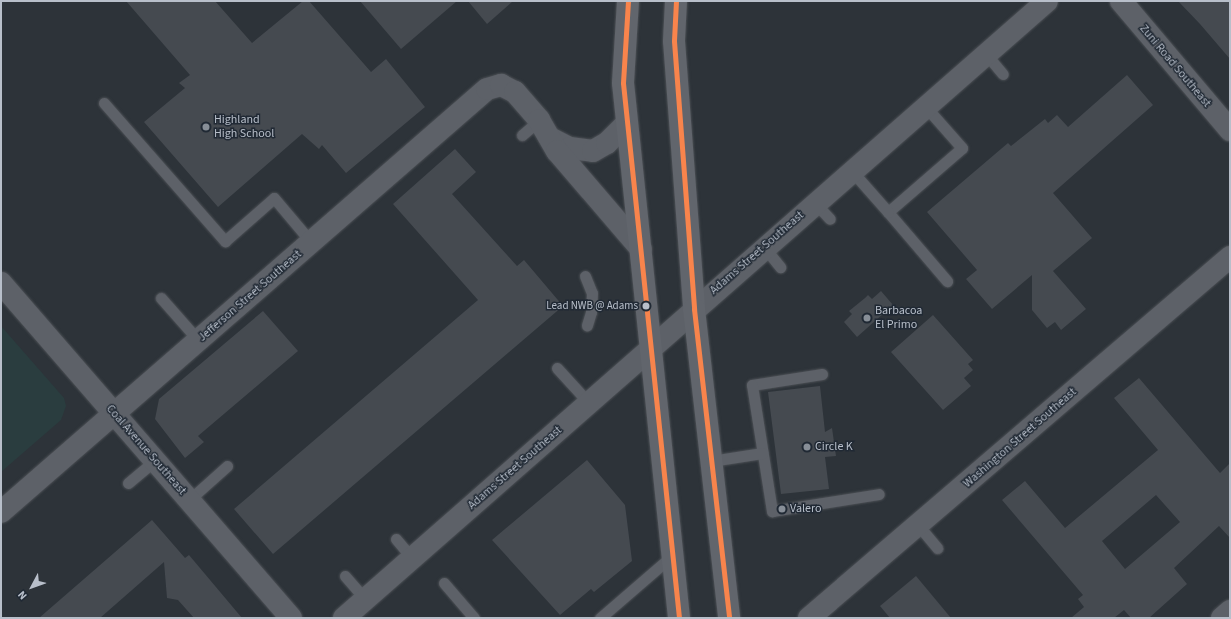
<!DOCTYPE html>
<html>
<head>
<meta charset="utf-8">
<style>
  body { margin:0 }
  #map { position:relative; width:1231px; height:619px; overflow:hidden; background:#2d3339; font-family:"Source Sans 3",sans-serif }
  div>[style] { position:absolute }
  .green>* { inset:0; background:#2a3d3f }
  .building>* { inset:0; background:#454a50 }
  .roads { filter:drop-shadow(0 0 1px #4b4f54) drop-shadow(0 0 1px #4b4f54) }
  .service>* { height:11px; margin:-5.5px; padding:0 5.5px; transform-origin:5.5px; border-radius:5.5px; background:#5d6168 }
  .minor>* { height:22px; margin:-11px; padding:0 11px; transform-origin:11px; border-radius:11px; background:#5d6168 }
  .secondary>* { height:22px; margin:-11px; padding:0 11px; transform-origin:11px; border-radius:11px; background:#61656c }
  .bus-1>* { height:5px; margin:-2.5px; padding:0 2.5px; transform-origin:2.5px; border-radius:2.5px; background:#f8844c }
  .dots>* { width:11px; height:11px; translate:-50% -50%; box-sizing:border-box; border:2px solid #202934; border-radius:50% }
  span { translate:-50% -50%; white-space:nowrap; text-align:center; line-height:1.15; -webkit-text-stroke:3px #202934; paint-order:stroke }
  .bus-label { font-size:11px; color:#b8bfca }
  .right { translate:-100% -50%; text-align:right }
  .street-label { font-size:12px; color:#b8bfca }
  .poi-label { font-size:12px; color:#b8bfca }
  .left { translate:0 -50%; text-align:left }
  .frame { position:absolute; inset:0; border:2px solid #b8bfca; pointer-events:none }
  .north { position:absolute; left:12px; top:567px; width:40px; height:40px; -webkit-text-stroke:3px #202934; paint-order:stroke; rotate:229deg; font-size:11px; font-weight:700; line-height:16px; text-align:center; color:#b8bfca }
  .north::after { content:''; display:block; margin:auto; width:14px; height:18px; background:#b8bfca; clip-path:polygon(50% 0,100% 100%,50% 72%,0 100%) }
</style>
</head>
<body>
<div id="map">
  <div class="green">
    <div style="clip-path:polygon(1px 326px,64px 398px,66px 406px,61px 420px,1px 472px)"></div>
  </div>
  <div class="building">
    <div style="clip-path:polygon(126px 1px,215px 1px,252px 43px,303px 1px,309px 1px,371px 72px,386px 59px,425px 107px,346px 173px,322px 145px,319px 149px,302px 134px,218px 207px,144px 122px,185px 88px,179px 83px,190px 75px)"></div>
    <div style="clip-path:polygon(360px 1px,457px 1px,401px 49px)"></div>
    <div style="clip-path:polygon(468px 1px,513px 1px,487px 24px)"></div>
    <div style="clip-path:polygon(1178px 1px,1230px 1px,1230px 59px,1200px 24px)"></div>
    <div style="clip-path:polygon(1127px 75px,1153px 105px,1053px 193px,1092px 238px,1053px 271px,1086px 309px,1061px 330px,1055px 322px,1047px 328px,1032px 310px,1032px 275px,992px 309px,966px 279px,977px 270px,927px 212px,1008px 143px,1011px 146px,1045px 119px,1048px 123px,1057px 115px,1068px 127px)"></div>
    <div style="clip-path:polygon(455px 149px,476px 172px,452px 194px,517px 266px,524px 260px,563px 306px,273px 554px,234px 509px,478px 300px,393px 204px)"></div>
    <div style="clip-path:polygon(881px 291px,893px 305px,857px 337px,844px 322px,852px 314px,849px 311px,865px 298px,868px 295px,872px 299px)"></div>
    <div style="clip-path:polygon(263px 311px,298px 351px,198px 436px,204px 442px,185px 458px,155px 419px,159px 399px)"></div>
    <div style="clip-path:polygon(933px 315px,973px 360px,968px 364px,973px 370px,964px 378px,971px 386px,943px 410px,891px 352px)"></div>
    <div style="clip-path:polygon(evenodd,1139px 378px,1220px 473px,1230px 463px,1230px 538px,1219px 526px,1174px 568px,1187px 584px,1149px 618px,1131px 618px,1124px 610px,1114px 618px,1071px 618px,1084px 607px,1078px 599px,1083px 595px,1002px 500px,1025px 481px,1065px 528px,1158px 450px,1114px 398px,1139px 378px,1156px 495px,1180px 522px,1125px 569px,1102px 541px,1156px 495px)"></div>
    <div style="clip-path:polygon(820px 386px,825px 432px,832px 428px,836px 456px,825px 457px,829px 489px,781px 494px,768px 392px)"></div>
    <div style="clip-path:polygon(587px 460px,625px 505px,632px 561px,594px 592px,591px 589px,560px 615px,492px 540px)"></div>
    <div style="clip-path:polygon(152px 520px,185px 558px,189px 555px,242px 618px,194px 618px,178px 600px,167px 598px,164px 562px,100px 618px,39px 618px)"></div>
    <div style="clip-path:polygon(916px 576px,951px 618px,890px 618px,880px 606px)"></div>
  </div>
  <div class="roads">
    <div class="service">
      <div style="left:986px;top:54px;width:26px;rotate:50deg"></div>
      <div style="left:104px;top:103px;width:184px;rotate:48.8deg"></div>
      <div style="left:225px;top:241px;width:65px;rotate:-41.3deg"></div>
      <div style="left:274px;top:198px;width:57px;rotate:49.9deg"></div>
      <div style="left:925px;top:106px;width:56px;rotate:48.6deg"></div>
      <div style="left:962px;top:148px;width:98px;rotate:139.1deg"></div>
      <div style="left:888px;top:212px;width:91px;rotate:49.5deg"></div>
      <div style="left:522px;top:135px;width:23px;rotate:-41deg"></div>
      <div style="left:851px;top:170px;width:56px;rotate:48.6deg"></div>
      <div style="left:814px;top:202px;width:23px;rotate:47deg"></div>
      <div style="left:764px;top:247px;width:26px;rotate:51deg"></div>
      <div style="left:585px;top:276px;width:18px;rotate:68deg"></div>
      <div style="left:592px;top:293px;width:19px;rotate:93deg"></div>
      <div style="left:591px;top:312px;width:14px;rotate:107deg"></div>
      <div style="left:161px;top:298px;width:56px;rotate:48.6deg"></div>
      <div style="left:557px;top:368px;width:47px;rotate:47.6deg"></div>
      <div style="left:822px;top:374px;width:71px;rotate:171.1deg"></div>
      <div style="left:752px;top:385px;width:128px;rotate:81deg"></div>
      <div style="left:772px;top:511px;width:108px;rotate:-9deg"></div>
      <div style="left:711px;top:461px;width:52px;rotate:-8.9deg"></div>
      <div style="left:128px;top:483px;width:35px;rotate:-40deg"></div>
      <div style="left:189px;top:500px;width:51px;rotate:-41.8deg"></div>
      <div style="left:918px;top:525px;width:30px;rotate:50deg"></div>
      <div style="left:396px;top:539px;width:25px;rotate:50deg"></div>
      <div style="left:345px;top:576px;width:30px;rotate:49deg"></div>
      <div style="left:444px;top:583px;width:46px;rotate:49.4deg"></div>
      <div style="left:600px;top:618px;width:96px;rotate:-40.8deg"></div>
    </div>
    <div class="minor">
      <div style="left:1121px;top:1px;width:169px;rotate:49.8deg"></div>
      <div style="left:550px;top:138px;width:22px;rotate:27deg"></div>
      <div style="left:570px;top:148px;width:23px;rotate:7deg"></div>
      <div style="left:593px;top:151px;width:16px;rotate:-30deg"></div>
      <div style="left:607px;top:143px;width:27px;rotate:-45deg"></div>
      <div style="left:1px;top:283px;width:443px;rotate:49.1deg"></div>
      <div style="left:1px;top:512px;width:644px;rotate:-41.04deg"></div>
      <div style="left:487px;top:89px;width:15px;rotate:-16deg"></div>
      <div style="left:501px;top:85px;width:16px;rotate:27deg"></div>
      <div style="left:515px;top:92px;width:37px;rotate:49deg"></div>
      <div style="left:539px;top:120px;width:36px;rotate:60deg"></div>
      <div style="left:557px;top:151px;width:129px;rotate:49.4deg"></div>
      <div style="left:344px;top:618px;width:935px;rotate:-41.27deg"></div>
      <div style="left:809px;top:618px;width:555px;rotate:-40.61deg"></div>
      <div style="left:1222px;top:618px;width:11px;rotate:-41deg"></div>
    </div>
    <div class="secondary">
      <div style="left:628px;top:1px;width:82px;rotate:93.5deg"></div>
      <div style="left:623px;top:83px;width:538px;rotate:84.02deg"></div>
      <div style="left:676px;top:1px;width:40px;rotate:92.9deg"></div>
      <div style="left:674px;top:41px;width:269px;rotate:85.7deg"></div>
      <div style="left:694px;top:309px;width:311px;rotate:83.5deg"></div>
    </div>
  </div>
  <div class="bus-1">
    <div style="left:628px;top:1px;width:82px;rotate:93.5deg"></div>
    <div style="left:623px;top:83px;width:538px;rotate:84.02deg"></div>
    <div style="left:676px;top:1px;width:40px;rotate:92.9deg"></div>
    <div style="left:674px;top:41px;width:269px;rotate:85.7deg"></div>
    <div style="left:694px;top:309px;width:311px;rotate:83.5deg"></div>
  </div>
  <div class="dots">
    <div style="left:206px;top:127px;background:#878e97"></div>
    <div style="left:646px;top:306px;background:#b8bfca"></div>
    <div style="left:867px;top:318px;background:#878e97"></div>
    <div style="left:807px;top:447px;background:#878e97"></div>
    <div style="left:782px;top:509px;background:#878e97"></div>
  </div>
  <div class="bus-label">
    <span class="right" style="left:638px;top:306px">Lead NWB @ Adams</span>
  </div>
  <div class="street-label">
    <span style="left:1175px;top:66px;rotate:50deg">Zuni Road Southeast</span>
    <span style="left:757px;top:253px;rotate:-41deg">Adams Street Southeast</span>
    <span style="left:250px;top:296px;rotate:-41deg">Jefferson Street Southeast</span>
    <span style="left:1020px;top:438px;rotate:-41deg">Washington Street Southeast</span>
    <span style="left:146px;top:450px;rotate:49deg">Coal Avenue Southeast</span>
    <span style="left:515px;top:468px;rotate:-41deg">Adams Street Southeast</span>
  </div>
  <div class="poi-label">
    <span class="left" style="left:214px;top:127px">Highland<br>High School</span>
    <span class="left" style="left:875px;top:318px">Barbacoa<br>El Primo</span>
    <span class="left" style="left:815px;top:447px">Circle K</span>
    <span class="left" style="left:790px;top:509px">Valero</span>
  </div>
  <div class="frame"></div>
  <div class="north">N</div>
</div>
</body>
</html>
